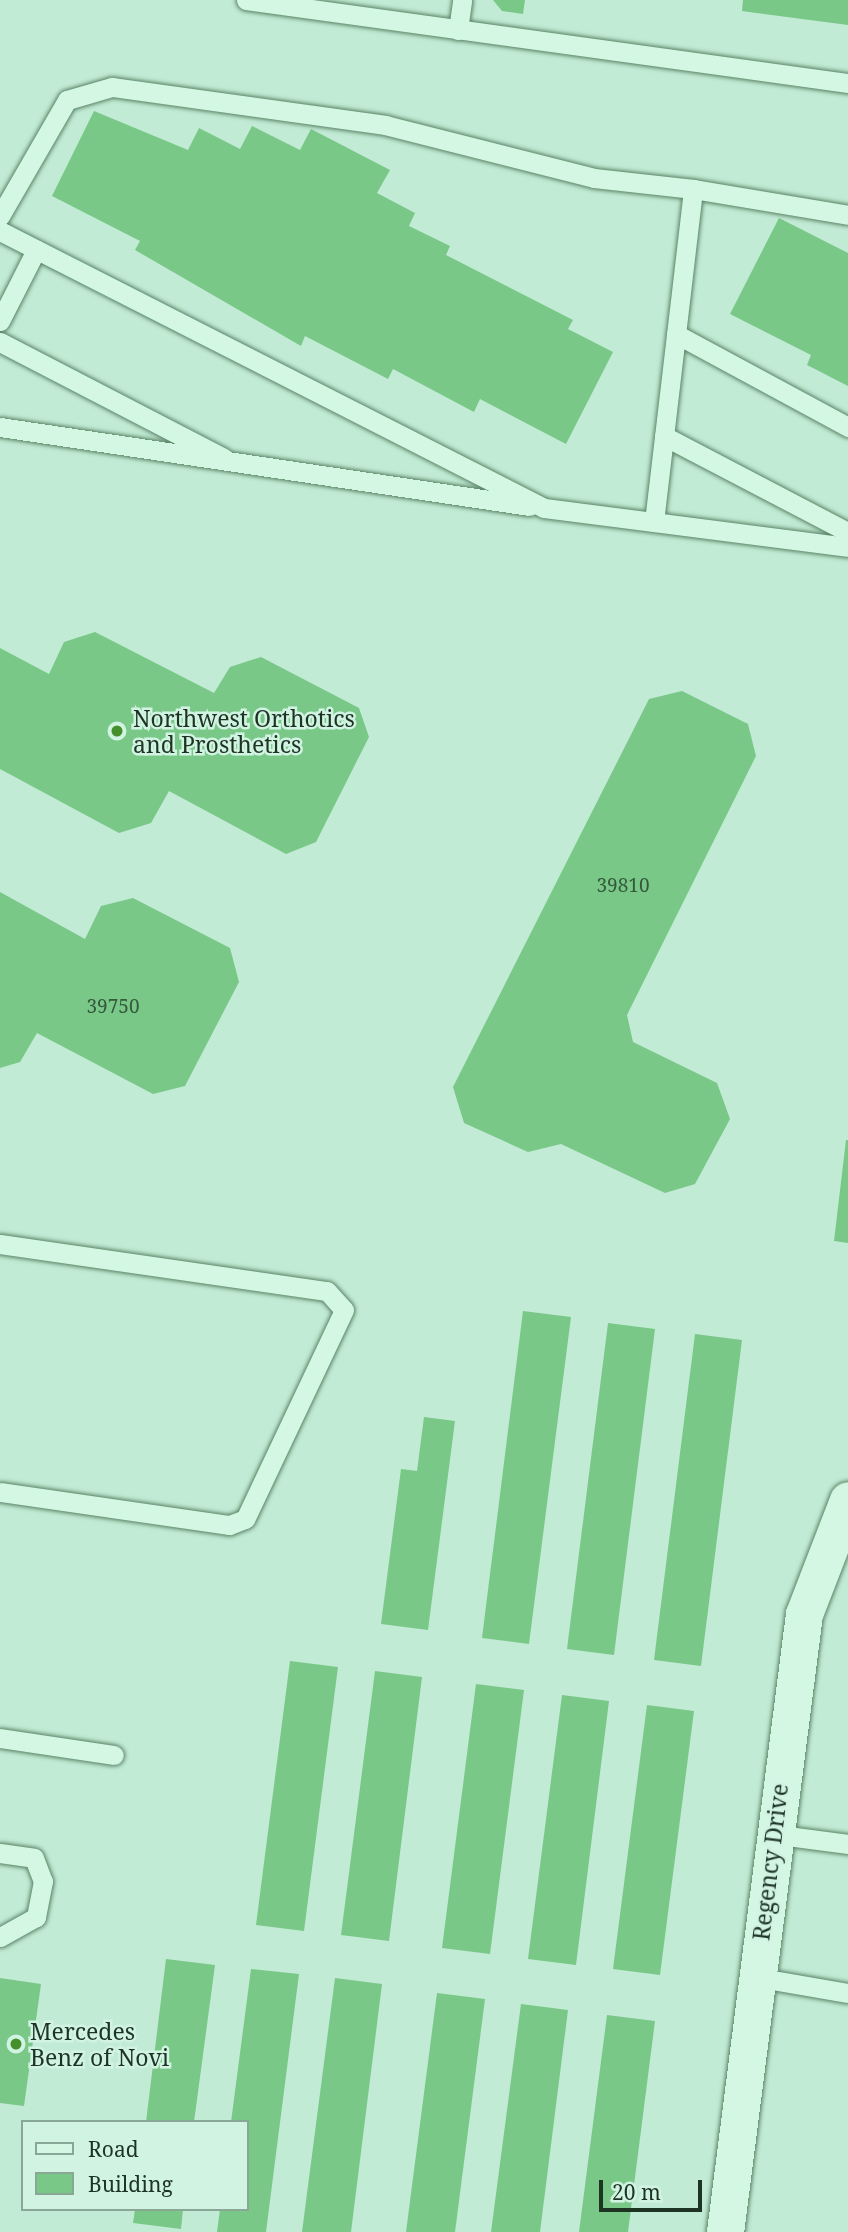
<!DOCTYPE html>
<html>
<head>
<meta charset="utf-8">
<style>
  body { margin:0 }
  #map { position:relative; width:848px; height:2232px; overflow:hidden; background:#c2ebd5; font-family:"Noto Serif",serif }
  div>[style] { position:absolute }
  .building>* { inset:0; background:#79c888 }
  .roads { filter:drop-shadow(0 0 2px #5a8466) drop-shadow(0 0 2px #5a8466) }
  .lane>* { height:19px; margin:-9.5px; padding:0 9.5px; transform-origin:9.5px; border-radius:9.5px; background:#d4f7e4 }
  .street>* { height:37px; margin:-18.5px; padding:0 18.5px; transform-origin:18.5px; border-radius:18.5px; background:#d4f7e4 }
  .dots>* { width:19px; height:19px; translate:-50% -50%; box-sizing:border-box; border:4px solid #d1f3e1; border-radius:50% }
  span { translate:-50% -50%; white-space:nowrap; text-align:center; line-height:1.15; -webkit-text-stroke:5px #d1f3e1; paint-order:stroke }
  .number-label { font-size:19px; color:#34593c }
  .number-label span { -webkit-text-stroke-width:0 }
  .poi-label { font-size:23px; color:#1d3423 }
  .left { translate:0 -50%; text-align:left }
  .street-label { font-size:23px; color:#1d3423 }
  .legend { position:absolute; left:21px; top:2120px; width:228px; height:91px; box-sizing:border-box; background:#d1f3e1; border:2px solid #89a795; margin:0; padding:9px 12px; list-style:none; font-size:21px; color:#1d3423 }
  .legend li { display:flex; align-items:center; gap:14px; height:35px }
  .legend b { width:35px; border:2px solid #89a795 }
  .scale { position:absolute; left:599px; top:2180px; width:103px; height:32px; box-sizing:border-box; border:4px solid #1d3423; border-top:0; padding-left:9px; font-size:21px; line-height:24px; white-space:nowrap; color:#1d3423; -webkit-text-stroke:5px #d1f3e1; paint-order:stroke }
</style>
</head>
<body>
<div id="map">
  <div class="building">
    <div style="clip-path:polygon(493px 0,525px 0,523px 14px,502px 11px)"></div>
    <div style="clip-path:polygon(743px 0,848px 0,848px 25px,742px 11px)"></div>
    <div style="clip-path:polygon(94px 111px,188px 150px,199px 128px,240px 149px,252px 126px,300px 150px,311px 129px,390px 170px,377px 193px,415px 213px,409px 226px,450px 246px,446px 255px,573px 320px,568px 329px,613px 352px,566px 444px,480px 399px,474px 412px,393px 369px,388px 379px,305px 336px,301px 346px,135px 250px,140px 241px,52px 196px)"></div>
    <div style="clip-path:polygon(779px 218px,848px 253px,848px 386px,807px 365px,811px 355px,730px 314px)"></div>
    <div style="clip-path:polygon(95px 632px,214px 693px,230px 667px,261px 657px,359px 708px,369px 737px,316px 842px,286px 854px,169px 791px,151px 823px,119px 833px,0 769px,0 648px,49px 674px,64px 642px)"></div>
    <div style="clip-path:polygon(682px 691px,748px 724px,756px 756px,627px 1015px,633px 1042px,717px 1083px,730px 1119px,695px 1184px,665px 1193px,561px 1144px,528px 1152px,464px 1123px,453px 1087px,649px 699px)"></div>
    <div style="clip-path:polygon(0 892px,85px 939px,101px 906px,133px 898px,230px 948px,239px 982px,185px 1086px,153px 1094px,37px 1033px,20px 1062px,0 1068px)"></div>
    <div style="clip-path:polygon(846px 1140px,848px 1140px,848px 1243px,834px 1241px)"></div>
    <div style="clip-path:polygon(523px 1311px,571px 1317px,529px 1644px,482px 1638px)"></div>
    <div style="clip-path:polygon(608px 1323px,655px 1329px,614px 1655px,567px 1649px)"></div>
    <div style="clip-path:polygon(695px 1334px,742px 1340px,701px 1666px,654px 1660px)"></div>
    <div style="clip-path:polygon(424px 1417px,455px 1421px,428px 1630px,381px 1624px,401px 1469px,417px 1471px)"></div>
    <div style="clip-path:polygon(290px 1661px,338px 1667px,304px 1931px,256px 1925px)"></div>
    <div style="clip-path:polygon(375px 1671px,422px 1677px,389px 1941px,341px 1935px)"></div>
    <div style="clip-path:polygon(476px 1684px,524px 1690px,490px 1954px,442px 1948px)"></div>
    <div style="clip-path:polygon(562px 1695px,609px 1701px,576px 1965px,528px 1959px)"></div>
    <div style="clip-path:polygon(647px 1705px,694px 1711px,660px 1975px,613px 1969px)"></div>
    <div style="clip-path:polygon(166px 1959px,215px 1965px,194px 2122px,146px 2122px)"></div>
    <div style="clip-path:polygon(251px 1969px,299px 1974px,266px 2232px,217px 2232px,220px 2209px,247px 2209px,247px 2122px,231px 2122px)"></div>
    <div style="clip-path:polygon(0 1978px,41px 1984px,24px 2106px,0 2103px)"></div>
    <div style="clip-path:polygon(335px 1978px,382px 1984px,351px 2232px,302px 2232px)"></div>
    <div style="clip-path:polygon(437px 1993px,485px 1999px,455px 2232px,406px 2232px)"></div>
    <div style="clip-path:polygon(521px 2004px,568px 2010px,540px 2232px,491px 2232px)"></div>
    <div style="clip-path:polygon(607px 2015px,655px 2021px,628px 2232px,579px 2232px)"></div>
    <div style="clip-path:polygon(135px 2209px,183px 2209px,181px 2229px,133px 2223px)"></div>
  </div>
  <div class="roads">
    <div class="lane">
      <div style="left:246px;top:0;width:608px;rotate:7.85deg"></div>
      <div style="left:458px;top:30px;width:30px;rotate:-82deg"></div>
      <div style="left:0;top:216px;width:134px;rotate:-60deg"></div>
      <div style="left:67px;top:100px;width:47px;rotate:-16.1deg"></div>
      <div style="left:112px;top:87px;width:276px;rotate:7.9deg"></div>
      <div style="left:385px;top:125px;width:216px;rotate:14.2deg"></div>
      <div style="left:594px;top:178px;width:100px;rotate:6.3deg"></div>
      <div style="left:0;top:231px;width:610px;rotate:26.98deg"></div>
      <div style="left:544px;top:508px;width:306px;rotate:7.3deg"></div>
      <div style="left:0;top:321px;width:80px;rotate:-63.1deg"></div>
      <div style="left:676px;top:334px;width:196px;rotate:28.4deg"></div>
      <div style="left:0;top:342px;width:252px;rotate:27.4deg"></div>
      <div style="left:0;top:427px;width:535px;rotate:8.49deg"></div>
      <div style="left:664px;top:436px;width:208px;rotate:27.6deg"></div>
      <div style="left:654px;top:522px;width:335px;rotate:-83.3deg"></div>
      <div style="left:693px;top:189px;width:157px;rotate:9.5deg"></div>
      <div style="left:0;top:1244px;width:330px;rotate:8.2deg"></div>
      <div style="left:327px;top:1291px;width:25px;rotate:48deg"></div>
      <div style="left:344px;top:1310px;width:231px;rotate:115.3deg"></div>
      <div style="left:245px;top:1519px;width:17px;rotate:159deg"></div>
      <div style="left:229px;top:1525px;width:231px;rotate:-171.8deg"></div>
      <div style="left:0;top:1738px;width:115px;rotate:8.5deg"></div>
      <div style="left:772px;top:1834px;width:77px;rotate:7.5deg"></div>
      <div style="left:0;top:1853px;width:34px;rotate:8deg"></div>
      <div style="left:34px;top:1858px;width:25px;rotate:69deg"></div>
      <div style="left:43px;top:1881px;width:37px;rotate:101deg"></div>
      <div style="left:36px;top:1917px;width:41px;rotate:150.9deg"></div>
      <div style="left:755px;top:1977px;width:94px;rotate:9.8deg"></div>
    </div>
    <div class="street">
      <div style="left:725px;top:2232px;width:623px;rotate:-82.72deg"></div>
      <div style="left:804px;top:1614px;width:122px;rotate:-68.9deg"></div>
    </div>
  </div>
  <div class="dots">
    <div style="left:117px;top:731px;background:#45902d"></div>
    <div style="left:16px;top:2044px;background:#45902d"></div>
  </div>
  <div class="number-label">
    <span style="left:623px;top:886px">39810</span>
    <span style="left:113px;top:1007px">39750</span>
  </div>
  <div class="poi-label">
    <span class="left" style="left:133px;top:731px">Northwest Orthotics<br>and Prosthetics</span>
    <span class="left" style="left:30px;top:2044px">Mercedes<br>Benz of Novi</span>
  </div>
  <div class="street-label">
    <span style="left:770px;top:1862px;rotate:-83deg">Regency Drive</span>
  </div>
  <ul class="legend">
  <li><b style="height:9px;background:#d4f7e4"></b>Road</li>
  <li><b style="height:19px;background:#79c888"></b>Building</li>
  </ul>
  <div class="scale">20 m</div>
</div>
</body>
</html>
